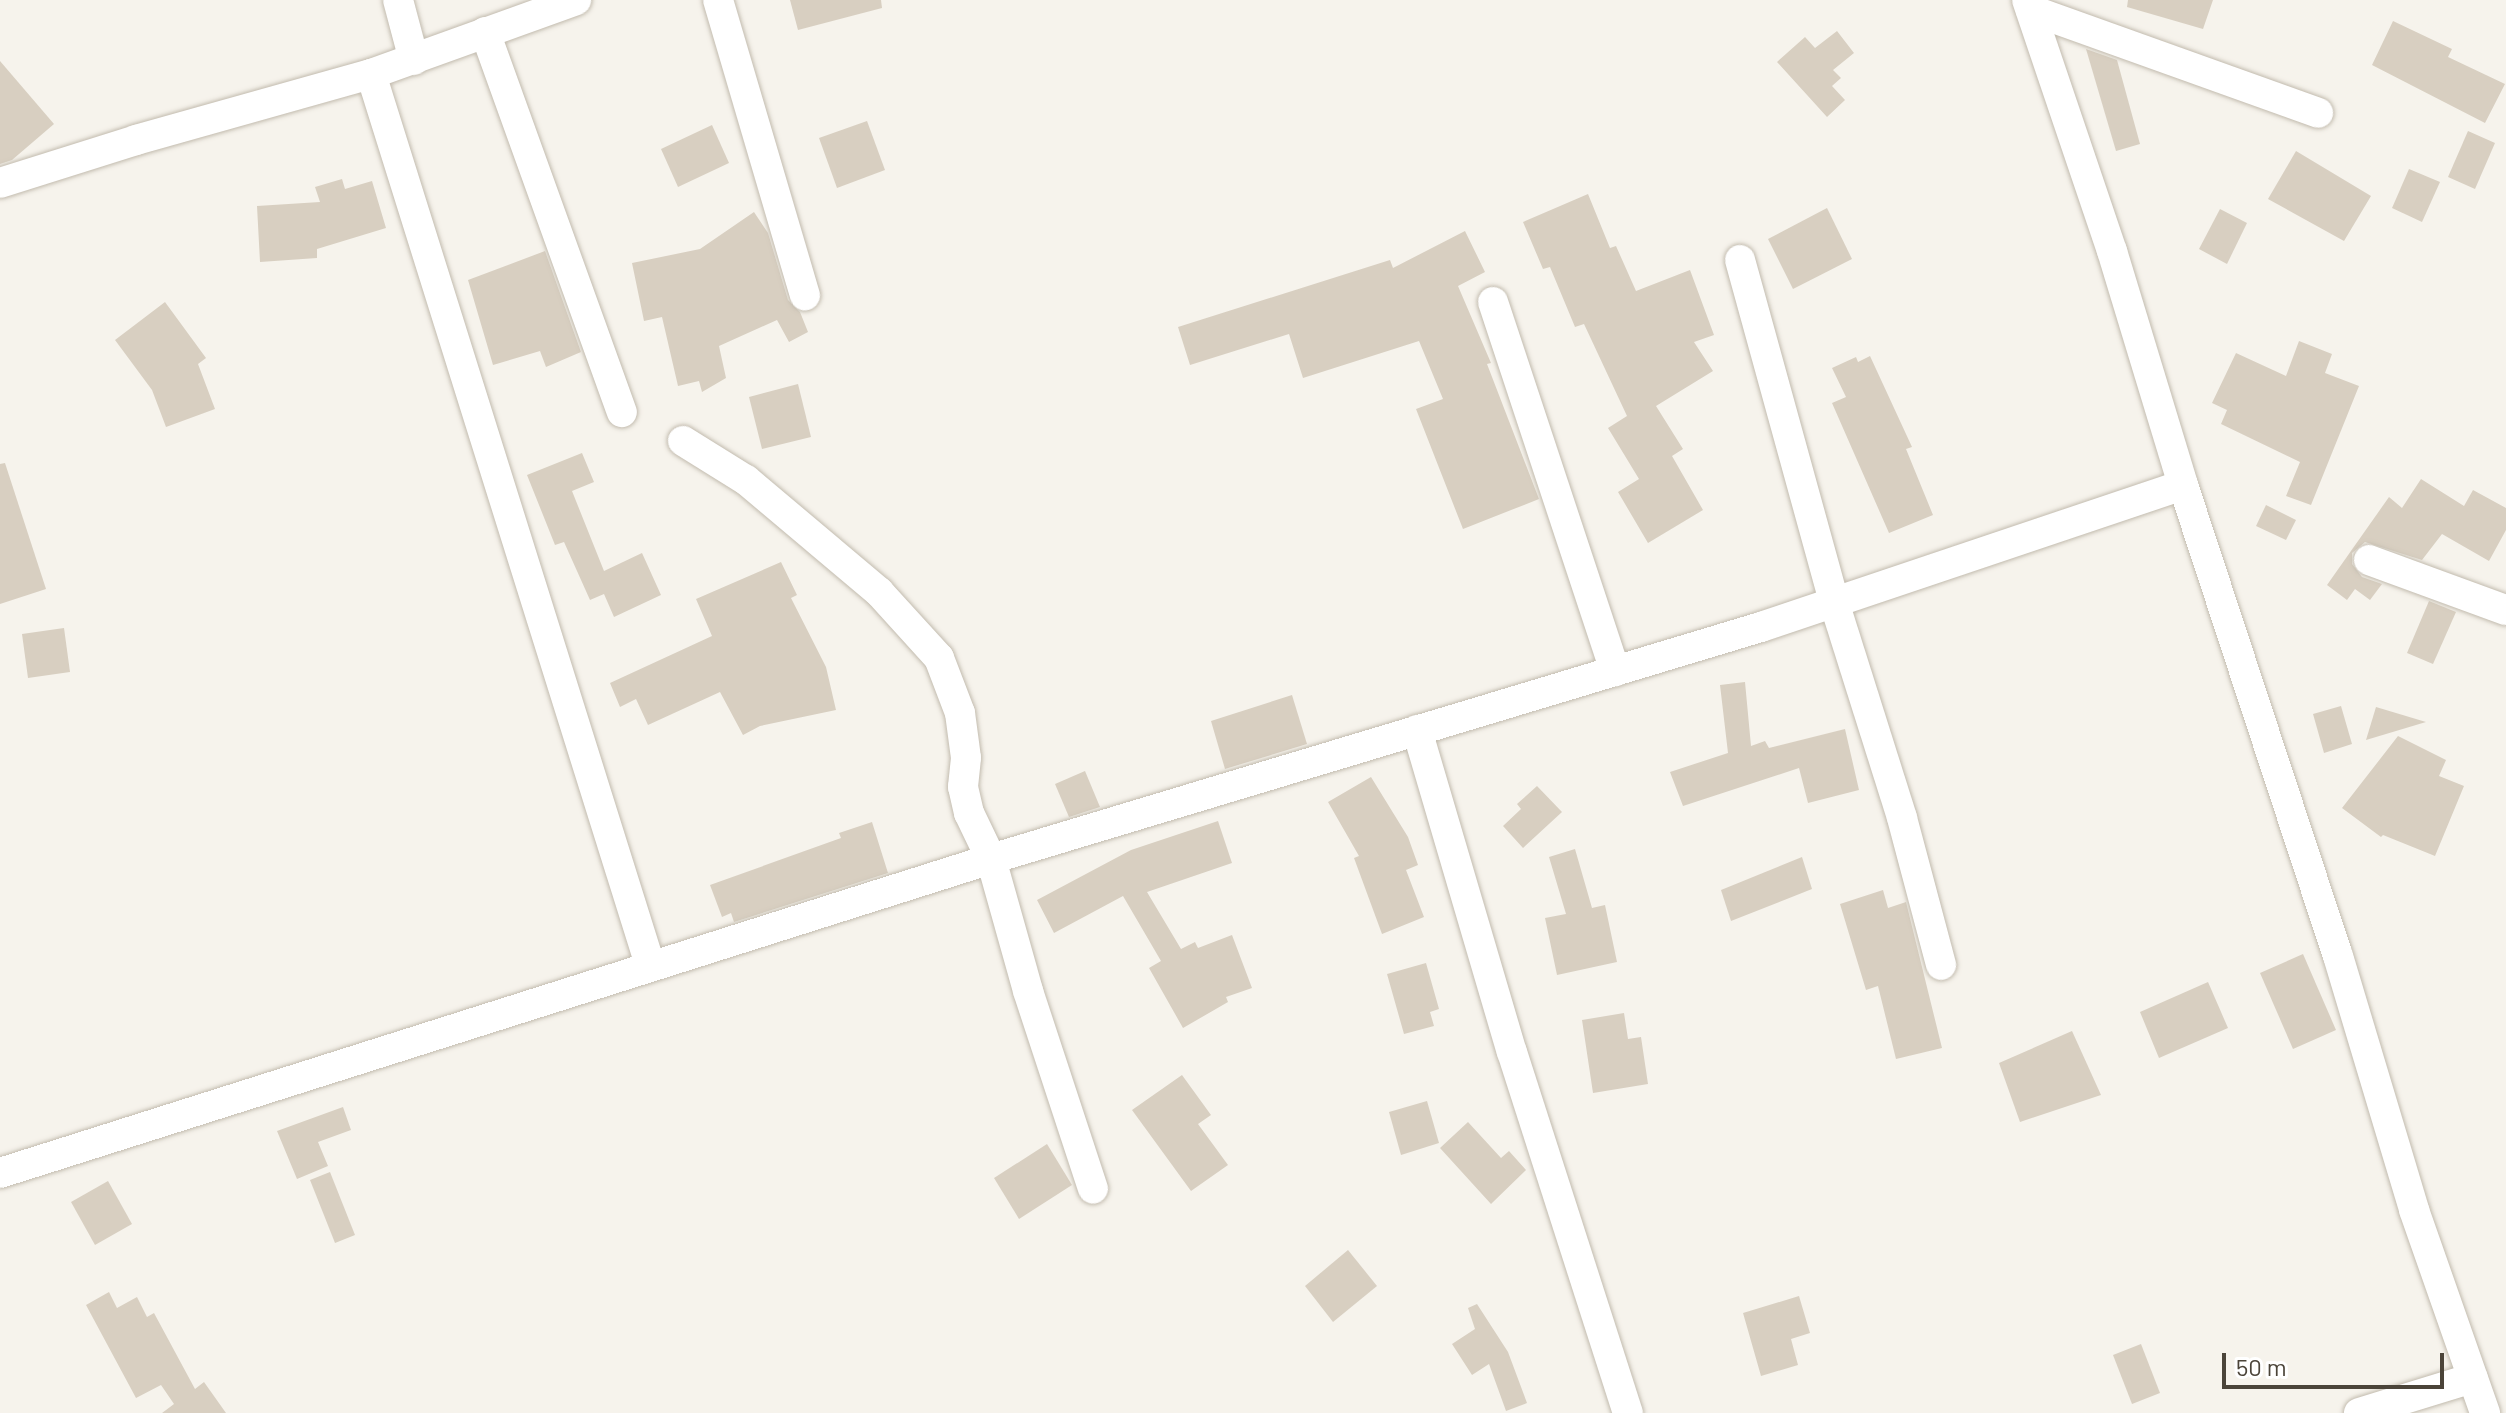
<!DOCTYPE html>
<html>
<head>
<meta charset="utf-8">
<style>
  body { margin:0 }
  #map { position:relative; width:2506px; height:1413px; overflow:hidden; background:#f6f3ec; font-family:Barlow,sans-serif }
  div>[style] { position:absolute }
  .building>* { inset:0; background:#d8cfc1 }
  .roads { filter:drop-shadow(0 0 2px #c2bbae) drop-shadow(0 0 2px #c2bbae) }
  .minor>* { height:30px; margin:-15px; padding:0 15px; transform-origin:15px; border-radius:15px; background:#fff }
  span { translate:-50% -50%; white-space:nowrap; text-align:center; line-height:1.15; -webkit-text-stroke:6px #fff; paint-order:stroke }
  .scale { position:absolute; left:2222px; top:1353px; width:222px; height:36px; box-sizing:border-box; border:4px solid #4b4439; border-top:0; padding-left:10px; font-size:24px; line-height:28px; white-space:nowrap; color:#4b4439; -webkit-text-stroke:6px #fff; paint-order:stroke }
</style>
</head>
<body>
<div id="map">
  <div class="building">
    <div style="clip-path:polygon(790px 0,881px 0,882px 8px,798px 30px)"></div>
    <div style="clip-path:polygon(2128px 0,2213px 0,2203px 29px,2127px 7px)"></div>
    <div style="clip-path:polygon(2393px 21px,2452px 49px,2448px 57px,2505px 84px,2485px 123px,2372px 65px)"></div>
    <div style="clip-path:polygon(1837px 31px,1854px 53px,1833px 70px,1841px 78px,1832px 86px,1845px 100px,1827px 117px,1777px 62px,1805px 37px,1815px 48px)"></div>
    <div style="clip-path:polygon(2086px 49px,2117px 60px,2140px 144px,2116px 151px)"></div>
    <div style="clip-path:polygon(0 61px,54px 124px,12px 160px,0 164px)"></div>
    <div style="clip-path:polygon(867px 121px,885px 170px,837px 188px,819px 138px)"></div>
    <div style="clip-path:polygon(712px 125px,729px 163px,678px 187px,661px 149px)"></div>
    <div style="clip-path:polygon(2468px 131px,2495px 143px,2475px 189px,2448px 177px)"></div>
    <div style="clip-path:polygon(2296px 151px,2371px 196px,2344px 241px,2268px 199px)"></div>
    <div style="clip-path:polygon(2409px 169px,2440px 182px,2422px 222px,2392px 208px)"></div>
    <div style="clip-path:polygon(342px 179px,345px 189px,372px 181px,386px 228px,317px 249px,317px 258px,260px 262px,257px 206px,320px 202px,315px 187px)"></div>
    <div style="clip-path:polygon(1588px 194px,1610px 248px,1616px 246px,1636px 291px,1690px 270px,1714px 335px,1694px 342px,1713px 371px,1656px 406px,1683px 449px,1672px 456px,1703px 510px,1648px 543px,1618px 492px,1639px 479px,1608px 428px,1627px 416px,1584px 324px,1575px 327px,1550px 267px,1543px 269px,1523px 222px)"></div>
    <div style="clip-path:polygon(1827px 208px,1852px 259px,1793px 289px,1768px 239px)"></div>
    <div style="clip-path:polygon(2220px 209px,2247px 223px,2227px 264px,2199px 249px)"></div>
    <div style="clip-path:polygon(754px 212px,768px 233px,788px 300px,800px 312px,808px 332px,789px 342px,777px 320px,719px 346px,726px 378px,702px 392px,699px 381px,678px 386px,662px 317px,644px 321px,632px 263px,700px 249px)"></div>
    <div style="clip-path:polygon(1465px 231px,1485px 272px,1458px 286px,1491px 363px,1487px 364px,1539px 499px,1463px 529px,1416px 409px,1443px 399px,1419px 341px,1303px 378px,1289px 334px,1190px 365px,1178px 327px,1390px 260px,1393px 268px)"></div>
    <div style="clip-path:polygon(545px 251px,581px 352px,546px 367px,540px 351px,493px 365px,468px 280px)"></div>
    <div style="clip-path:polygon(165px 302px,206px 358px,198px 364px,215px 409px,166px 427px,152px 390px,115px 340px)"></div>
    <div style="clip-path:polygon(2299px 341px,2332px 354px,2325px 373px,2359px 386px,2311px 505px,2286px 496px,2300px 462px,2221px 424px,2227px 410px,2212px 403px,2236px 353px,2286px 376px)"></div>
    <div style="clip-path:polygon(1870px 356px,1912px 447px,1906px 449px,1933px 515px,1889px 533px,1832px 403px,1846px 397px,1832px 368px,1856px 357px,1858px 362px)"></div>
    <div style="clip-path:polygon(798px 384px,811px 437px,762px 449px,749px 397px)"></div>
    <div style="clip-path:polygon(582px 453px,594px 482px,572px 491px,604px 571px,642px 553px,661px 595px,614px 617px,604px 594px,590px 600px,564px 542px,555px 545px,527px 475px)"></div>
    <div style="clip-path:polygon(5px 463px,46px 589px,0 604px,0 464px)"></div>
    <div style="clip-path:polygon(2421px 479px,2464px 506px,2473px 490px,2506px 508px,2506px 530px,2489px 561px,2442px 534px,2422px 560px,2365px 542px,2352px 553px,2352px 564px,2362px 577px,2382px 584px,2370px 600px,2355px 589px,2347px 600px,2327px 585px,2389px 497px,2402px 508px)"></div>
    <div style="clip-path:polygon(2266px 505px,2296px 520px,2286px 540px,2256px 526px)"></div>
    <div style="clip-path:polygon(781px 562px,797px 595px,791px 598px,826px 667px,836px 710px,760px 726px,743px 735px,720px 692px,648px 725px,636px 699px,620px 707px,610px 683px,712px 636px,696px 599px)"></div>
    <div style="clip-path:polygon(2429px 601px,2456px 612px,2433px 664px,2407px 653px)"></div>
    <div style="clip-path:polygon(64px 628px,70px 672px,28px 678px,22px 634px)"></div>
    <div style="clip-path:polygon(1745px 682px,1751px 746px,1765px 741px,1769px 748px,1845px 729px,1859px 790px,1808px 803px,1799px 768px,1683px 806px,1670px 772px,1728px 753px,1720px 685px)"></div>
    <div style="clip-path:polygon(1292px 695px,1307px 744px,1225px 769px,1211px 721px)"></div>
    <div style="clip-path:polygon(2341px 706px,2352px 744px,2324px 753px,2313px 714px)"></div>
    <div style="clip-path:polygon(2376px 707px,2426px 722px,2366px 740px)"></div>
    <div style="clip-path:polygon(2398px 736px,2446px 760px,2439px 776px,2464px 786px,2435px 856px,2383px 835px,2381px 837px,2342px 808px)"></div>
    <div style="clip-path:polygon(1085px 771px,1100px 807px,1069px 817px,1055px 784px)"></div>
    <div style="clip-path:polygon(1371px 777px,1408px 837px,1418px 865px,1406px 870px,1424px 917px,1382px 934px,1354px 858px,1359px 856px,1328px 802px)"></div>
    <div style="clip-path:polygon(1537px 786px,1562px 812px,1523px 848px,1503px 826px,1521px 809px,1517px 804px)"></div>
    <div style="clip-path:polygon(1218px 821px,1232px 863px,1147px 892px,1181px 949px,1195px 942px,1198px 948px,1232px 935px,1252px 988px,1226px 997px,1228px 1002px,1183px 1028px,1149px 968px,1161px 961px,1123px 896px,1054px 933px,1037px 900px,1131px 850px)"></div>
    <div style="clip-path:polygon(872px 822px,888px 873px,734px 922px,731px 913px,722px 917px,710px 885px,841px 838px,839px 833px)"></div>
    <div style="clip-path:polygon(1575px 849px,1592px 908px,1605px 905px,1617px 962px,1557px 975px,1545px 918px,1566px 914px,1549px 857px)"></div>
    <div style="clip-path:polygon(1802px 857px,1812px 889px,1731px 921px,1721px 890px)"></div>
    <div style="clip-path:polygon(1883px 890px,1888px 908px,1906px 902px,1942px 1048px,1896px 1059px,1878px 986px,1866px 990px,1840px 904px)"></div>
    <div style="clip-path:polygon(2303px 954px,2336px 1030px,2293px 1049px,2260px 973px)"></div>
    <div style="clip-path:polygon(1426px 963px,1439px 1009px,1430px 1012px,1434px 1026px,1404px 1034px,1387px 974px)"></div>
    <div style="clip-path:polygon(2208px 982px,2228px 1028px,2159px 1058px,2140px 1012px)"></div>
    <div style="clip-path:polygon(1624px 1013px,1628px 1039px,1641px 1037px,1648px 1084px,1593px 1093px,1582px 1020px)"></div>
    <div style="clip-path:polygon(2072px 1031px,2101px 1095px,2020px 1122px,1999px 1063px)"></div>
    <div style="clip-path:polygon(1182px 1075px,1211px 1115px,1198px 1124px,1228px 1165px,1191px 1191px,1132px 1110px)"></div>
    <div style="clip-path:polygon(1427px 1101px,1439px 1143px,1401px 1155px,1389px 1112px)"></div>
    <div style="clip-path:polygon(343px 1107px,351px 1130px,318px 1142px,328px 1166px,297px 1179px,277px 1131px)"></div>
    <div style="clip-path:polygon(1468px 1122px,1501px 1158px,1509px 1151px,1526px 1170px,1491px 1204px,1440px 1148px)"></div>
    <div style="clip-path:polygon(1047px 1144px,1072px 1185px,1019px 1219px,994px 1178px)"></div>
    <div style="clip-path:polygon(330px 1172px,355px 1235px,335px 1243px,310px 1180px)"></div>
    <div style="clip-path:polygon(108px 1181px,132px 1224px,95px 1245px,71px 1202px)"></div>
    <div style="clip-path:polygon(1348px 1250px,1377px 1286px,1333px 1322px,1305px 1286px)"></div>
    <div style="clip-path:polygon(109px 1292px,117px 1308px,137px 1297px,147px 1317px,154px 1313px,195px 1389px,204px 1382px,226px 1413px,162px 1413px,174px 1404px,161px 1385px,136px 1398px,86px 1305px)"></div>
    <div style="clip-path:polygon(1799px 1296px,1810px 1333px,1791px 1339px,1798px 1365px,1761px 1376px,1743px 1313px)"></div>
    <div style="clip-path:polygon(1477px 1304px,1508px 1352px,1527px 1403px,1506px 1411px,1489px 1364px,1472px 1375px,1452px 1344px,1475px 1329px,1468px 1308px)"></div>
    <div style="clip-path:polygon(2141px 1344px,2160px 1393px,2132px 1404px,2113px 1355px)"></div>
  </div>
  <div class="roads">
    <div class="minor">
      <div style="left:398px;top:0;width:62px;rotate:75.1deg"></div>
      <div style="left:718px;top:0;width:308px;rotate:73.6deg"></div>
      <div style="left:2027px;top:0;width:265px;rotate:71.3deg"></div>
      <div style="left:2112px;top:251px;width:245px;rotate:73.1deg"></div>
      <div style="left:2183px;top:485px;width:496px;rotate:71.8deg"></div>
      <div style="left:2338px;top:956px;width:265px;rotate:73.3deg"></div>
      <div style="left:2414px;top:1210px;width:215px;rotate:70.7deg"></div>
      <div style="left:2031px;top:10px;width:305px;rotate:19.7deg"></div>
      <div style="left:485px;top:32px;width:404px;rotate:70.2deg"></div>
      <div style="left:371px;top:74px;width:934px;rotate:72.61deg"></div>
      <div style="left:0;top:183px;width:143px;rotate:-17.5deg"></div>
      <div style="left:136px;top:140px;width:244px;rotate:-15.7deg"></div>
      <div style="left:371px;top:74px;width:218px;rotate:-19.8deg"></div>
      <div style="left:1740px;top:260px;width:355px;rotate:74.6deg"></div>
      <div style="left:1834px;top:602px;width:226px;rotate:72.5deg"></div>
      <div style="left:1902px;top:818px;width:152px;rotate:75.1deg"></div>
      <div style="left:1493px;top:302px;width:389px;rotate:71.7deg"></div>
      <div style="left:683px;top:441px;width:74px;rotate:31.8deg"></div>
      <div style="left:746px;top:480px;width:174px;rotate:40.1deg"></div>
      <div style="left:879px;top:592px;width:89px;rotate:47.7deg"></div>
      <div style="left:939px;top:658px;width:59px;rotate:69.1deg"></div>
      <div style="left:960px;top:713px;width:45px;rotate:82.4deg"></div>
      <div style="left:966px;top:758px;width:29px;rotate:96deg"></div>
      <div style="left:963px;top:787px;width:27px;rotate:77deg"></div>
      <div style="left:969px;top:813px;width:51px;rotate:64.4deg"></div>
      <div style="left:991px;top:859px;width:137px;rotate:74.3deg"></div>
      <div style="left:1028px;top:991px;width:208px;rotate:71.8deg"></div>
      <div style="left:2369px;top:560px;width:146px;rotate:20.1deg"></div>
      <div style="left:1417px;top:730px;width:336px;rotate:73.6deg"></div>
      <div style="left:1512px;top:1052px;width:379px;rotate:72.2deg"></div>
      <div style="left:0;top:1173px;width:1040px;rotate:-17.58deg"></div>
      <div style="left:991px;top:859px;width:804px;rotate:-16.77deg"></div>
      <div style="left:1761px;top:627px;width:445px;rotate:-18.6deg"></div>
      <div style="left:2359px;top:1413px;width:119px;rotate:-17.1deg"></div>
    </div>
  </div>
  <div class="scale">50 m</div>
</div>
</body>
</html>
